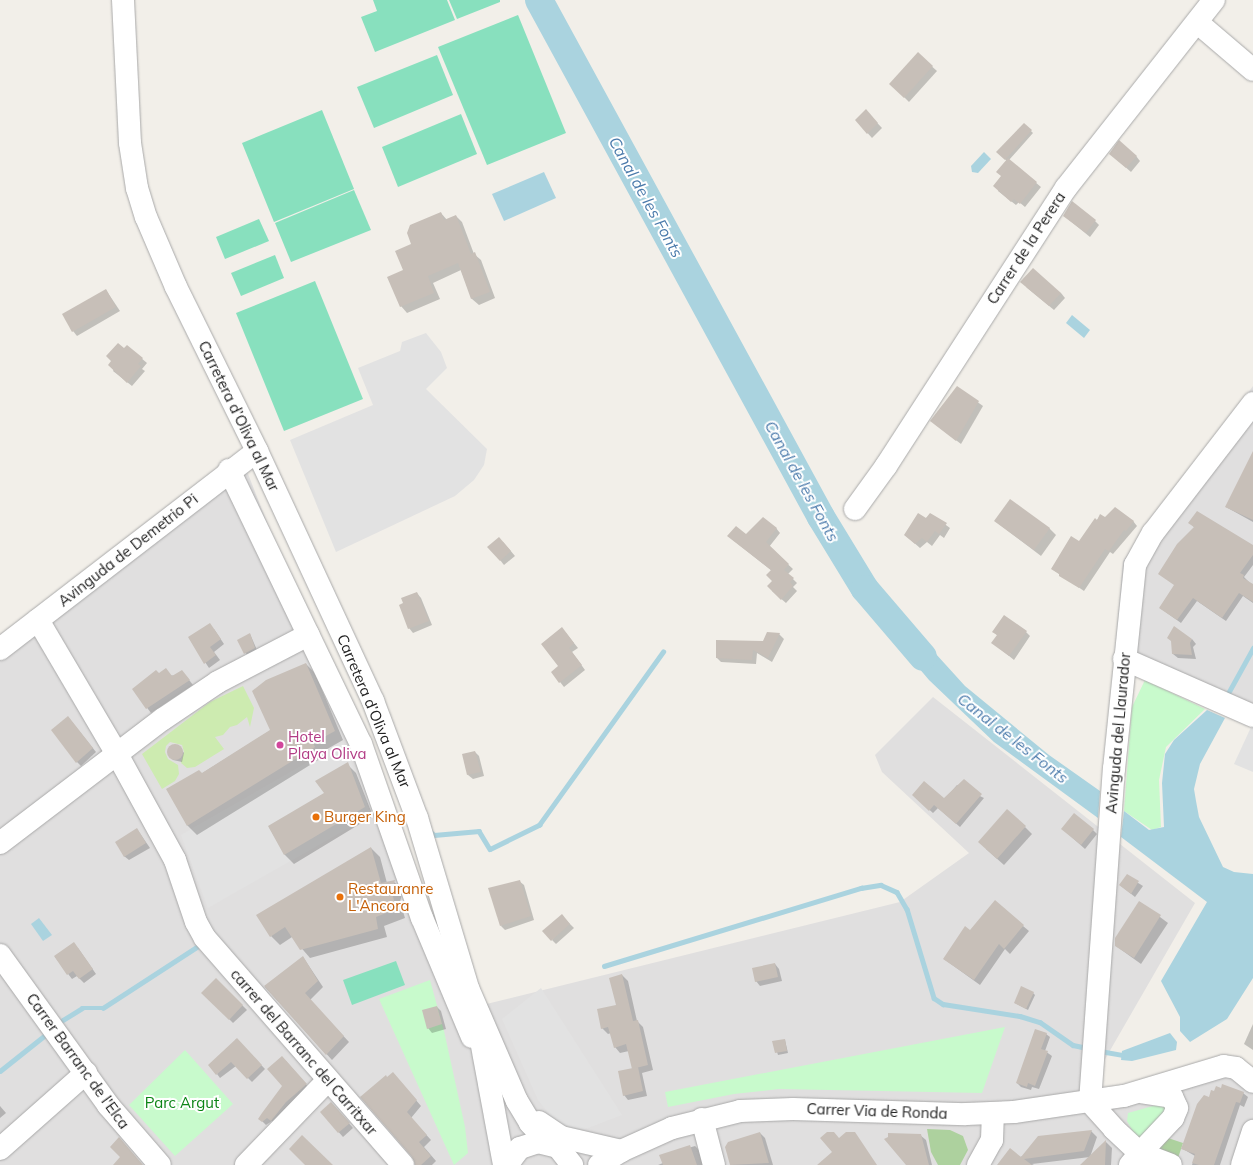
<!DOCTYPE html>
<html>
<head>
<meta charset="utf-8">
<style>
  body { margin:0 }
  #map { position:relative; width:1253px; height:1165px; overflow:hidden; background:#f2efe9; font-family:Mulish,sans-serif }
  div>[style] { position:absolute }
  .residential>* { inset:0; background:#e0dfdf }
  .grass>* { inset:0; background:#cdebb0 }
  .forest>* { inset:0; background:#add19e }
  .park>* { inset:0; background:#c8facc }
  .pitch>* { inset:0; background:#88e0be }
  .parking>* { inset:0; background:#e2e2e2 }
  .water>* { inset:0; background:#aad3df }
  .shadow>* { inset:0; background:#0003 }
  .stream>* { height:4.5px; margin:-2.25px; padding:0 2.25px; transform-origin:2.25px; border-radius:2.25px; background:#aad3df }
  .river>* { height:28px; margin:-14px; padding:0 14px; transform-origin:14px; border-radius:14px; background:#aad3df }
  .building>* { inset:0; background:#c7bfb8 }
  .round { border-radius:50% }
  .roads { filter:drop-shadow(0 0 1px #a9a9a9) drop-shadow(0 0 1px #a9a9a9) }
  .minor>* { height:22px; margin:-11px; padding:0 11px; transform-origin:11px; border-radius:11px; background:#fff }
  .dots>* { width:11px; height:11px; translate:-50% -50%; box-sizing:border-box; border:2px solid #fff; border-radius:50% }
  span { translate:-50% -50%; white-space:nowrap; text-align:center; line-height:1.15; -webkit-text-stroke:4px #fff; paint-order:stroke }
  .street-label { font-size:15px; color:#222 }
  .hotel-label { font-size:15px; color:#b23c85 }
  .left { translate:0 -50%; text-align:left }
  .food-label { font-size:15px; color:#c56008 }
  .park-label { font-size:15px; color:#0c8416 }
  .water-label { font-size:16px; color:#4a7aab; font-style:italic }
</style>
</head>
<body>
<div id="map">
  <div class="residential">
    <div style="clip-path:polygon(1253px 386px,1253px 725px,1114px 662px,1123px 561px)"></div>
    <div style="clip-path:polygon(243px 461px,458px 1011px,900px 902px,969px 853px,882px 772px,875px 755px,933px 697px,1195px 903px,1074px 1113px,1225px 1071px,1253px 1090px,1253px 1165px,0 1165px,0 645px)"></div>
  </div>
  <div class="grass">
    <div style="clip-path:polygon(243px 686px,254px 708px,250px 727px,247px 717px,237px 725px,230px 727px,223px 735px,215px 737px,224px 749px,195px 767px,187px 768px,181px 763px,184px 752px,182px 745px,170px 742px,166px 746px,165px 752px,168px 759px,178px 765px,179px 774px,175px 781px,162px 789px,142px 754px,210px 702px)"></div>
  </div>
  <div class="forest">
    <div style="clip-path:polygon(927px 1129px,950px 1130px,963px 1136px,968px 1150px,960px 1165px,938px 1165px,931px 1152px)"></div>
    <div style="clip-path:polygon(1168px 1138px,1183px 1143px,1178px 1158px,1158px 1151px)"></div>
  </div>
  <div class="park">
    <div style="clip-path:polygon(1145px 680px,1205px 709px,1166px 747px,1159px 780px,1161px 827px,1152px 830px,1124px 811px,1132px 707px)"></div>
    <div style="clip-path:polygon(430px 980px,444px 1031px,465px 1127px,468px 1153px,454px 1165px,379px 999px)"></div>
    <div style="clip-path:polygon(1005px 1027px,982px 1093px,779px 1089px,734px 1094px,668px 1107px,665px 1092px)"></div>
    <div style="clip-path:polygon(185px 1050px,233px 1104px,175px 1156px,129px 1105px)"></div>
    <div style="clip-path:polygon(1160px 1104px,1166px 1106px,1165px 1112px,1142px 1139px,1136px 1137px,1127px 1121px,1128px 1113px)"></div>
  </div>
  <div class="pitch">
    <div style="clip-path:polygon(373px 0,447px 0,455px 20px,375px 52px,361px 17px,377px 11px)"></div>
    <div style="clip-path:polygon(449px 0,500px 0,500px 2px,457px 19px)"></div>
    <div style="clip-path:polygon(518px 15px,566px 133px,487px 165px,438px 47px)"></div>
    <div style="clip-path:polygon(437px 55px,453px 95px,374px 128px,357px 87px)"></div>
    <div style="clip-path:polygon(322px 110px,354px 189px,274px 222px,242px 143px)"></div>
    <div style="clip-path:polygon(461px 114px,477px 154px,398px 187px,382px 147px)"></div>
    <div style="clip-path:polygon(354px 190px,371px 230px,291px 262px,275px 223px)"></div>
    <div style="clip-path:polygon(259px 219px,269px 241px,225px 259px,216px 237px)"></div>
    <div style="clip-path:polygon(275px 255px,284px 278px,241px 296px,231px 273px)"></div>
    <div style="clip-path:polygon(315px 281px,363px 399px,284px 431px,236px 313px)"></div>
    <div style="clip-path:polygon(396px 961px,405px 985px,352px 1005px,343px 980px)"></div>
  </div>
  <div class="parking">
    <div style="clip-path:polygon(426px 333px,441px 352px,447px 368px,426px 389px,487px 449px,484px 465px,474px 480px,455px 496px,336px 552px,290px 440px,373px 405px,358px 368px,400px 351px,402px 342px)"></div>
    <div style="clip-path:polygon(1252px 725px,1253px 725px,1253px 772px,1234px 764px)"></div>
    <div style="clip-path:polygon(343px 742px,371px 815px,208px 908px,181px 835px)"></div>
    <div style="clip-path:polygon(541px 988px,622px 1115px,588px 1128px,578px 1130px,563px 1126px,553px 1119px,538px 1100px,502px 1019px)"></div>
  </div>
  <div class="water">
    <div style="clip-path:polygon(984px 152px,991px 159px,978px 173px,972px 172px,971px 166px)"></div>
    <div style="clip-path:polygon(544px 172px,556px 198px,504px 221px,492px 194px)"></div>
    <div style="clip-path:polygon(1072px 315px,1090px 330px,1084px 338px,1066px 323px)"></div>
    <div style="clip-path:polygon(906px 621px,965px 686px,1049px 755px,1100px 791px,1098px 818px,994px 742px,929px 680px,890px 634px)"></div>
    <div style="clip-path:polygon(1207px 710px,1225px 718px,1200px 764px,1194px 789px,1196px 801px,1199px 817px,1223px 867px,1234px 872px,1253px 874px,1253px 978px,1227px 1019px,1190px 1042px,1180px 1031px,1180px 1017px,1161px 981px,1207px 902px,1121px 837px,1124px 811px,1149px 830px,1164px 827px,1162px 783px,1165px 754px,1174px 740px)"></div>
    <div style="clip-path:polygon(39px 918px,52px 935px,43px 941px,31px 924px)"></div>
    <div style="clip-path:polygon(1170px 1033px,1177px 1042px,1176px 1050px,1132px 1061px,1121px 1060px,1122px 1051px)"></div>
  </div>
  <div class="shadow">
    <div style="clip-path:polygon(918px 54px,937px 71px,909px 102px,891px 84px)"></div>
    <div style="clip-path:polygon(866px 111px,882px 128px,872px 138px,856px 120px)"></div>
    <div style="clip-path:polygon(1024px 124px,1033px 133px,1009px 160px,1041px 187px,1025px 207px,1019px 202px,1016px 205px,998px 191px,1007px 161px,997px 152px)"></div>
    <div style="clip-path:polygon(1136px 156px,1140px 161px,1131px 172px,1115px 158px)"></div>
    <div style="clip-path:polygon(441px 213px,447px 220px,456px 216px,462px 222px,474px 254px,481px 260px,495px 298px,479px 305px,472px 299px,461px 270px,433px 283px,440px 299px,407px 313px,401px 306px,404px 271px,413px 244px)"></div>
    <div style="clip-path:polygon(1069px 220px,1095px 221px,1099px 225px,1090px 237px)"></div>
    <div style="clip-path:polygon(1026px 287px,1061px 293px,1065px 298px,1054px 310px)"></div>
    <div style="clip-path:polygon(106px 290px,120px 311px,77px 336px,73px 331px)"></div>
    <div style="clip-path:polygon(127px 346px,147px 363px,142px 369px,145px 371px,132px 386px,113px 371px)"></div>
    <div style="clip-path:polygon(958px 388px,983px 406px,961px 444px,936px 425px)"></div>
    <div style="clip-path:polygon(1253px 456px,1253px 522px,1226px 507px)"></div>
    <div style="clip-path:polygon(931px 514px,950px 528px,944px 538px,940px 535px,932px 546px,927px 542px,920px 548px,905px 535px)"></div>
    <div style="clip-path:polygon(1101px 515px,1106px 519px,1133px 521px,1137px 526px,1113px 554px,1110px 552px,1084px 591px,1052px 569px,1079px 543px)"></div>
    <div style="clip-path:polygon(995px 521px,1049px 528px,1056px 535px,1041px 556px)"></div>
    <div style="clip-path:polygon(1190px 523px,1253px 546px,1253px 565px,1244px 577px,1253px 586px,1253px 603px,1243px 596px,1226px 621px,1197px 601px,1181px 623px,1160px 608px,1175px 585px,1195px 528px)"></div>
    <div style="clip-path:polygon(776px 528px,780px 533px,769px 547px,793px 569px,788px 574px,797px 583px,793px 587px,797px 591px,786px 603px,772px 591px,772px 571px,733px 540px)"></div>
    <div style="clip-path:polygon(503px 542px,515px 556px,504px 565px,500px 560px)"></div>
    <div style="clip-path:polygon(417px 593px,421px 598px,432px 625px,413px 633px,409px 628px)"></div>
    <div style="clip-path:polygon(214px 629px,224px 644px,214px 652px,220px 660px,209px 668px,189px 638px)"></div>
    <div style="clip-path:polygon(993px 631px,1026px 632px,1030px 636px,1014px 660px,993px 643px,998px 636px)"></div>
    <div style="clip-path:polygon(566px 633px,578px 648px,572px 652px,585px 670px,564px 687px,560px 682px,559px 666px)"></div>
    <div style="clip-path:polygon(768px 633px,779px 634px,784px 639px,772px 662px,757px 653px,756px 664px,721px 662px,717px 658px,763px 642px)"></div>
    <div style="clip-path:polygon(250px 634px,257px 650px,247px 655px,238px 641px)"></div>
    <div style="clip-path:polygon(1192px 639px,1196px 644px,1193px 647px,1196px 659px,1178px 658px,1173px 654px)"></div>
    <div style="clip-path:polygon(306px 664px,315px 673px,343px 740px,322px 752px,323px 757px,197px 835px,188px 826px,167px 789px,201px 774px,271px 730px)"></div>
    <div style="clip-path:polygon(159px 675px,186px 676px,193px 685px,151px 713px,133px 689px)"></div>
    <div style="clip-path:polygon(68px 717px,96px 752px,81px 766px,77px 762px)"></div>
    <div style="clip-path:polygon(173px 745px,179px 746px,184px 753px,182px 762px,173px 760px,168px 754px,169px 747px)"></div>
    <div style="clip-path:polygon(475px 752px,479px 756px,484px 776px,473px 779px,468px 775px)"></div>
    <div style="clip-path:polygon(347px 764px,356px 773px,373px 816px,294px 864px,285px 855px,269px 827px,325px 793px)"></div>
    <div style="clip-path:polygon(957px 785px,984px 798px,960px 827px,938px 808px,933px 813px,913px 795px,944px 800px)"></div>
    <div style="clip-path:polygon(1025px 827px,1032px 834px,1004px 865px,986px 849px)"></div>
    <div style="clip-path:polygon(137px 829px,150px 848px,129px 860px,124px 856px)"></div>
    <div style="clip-path:polygon(1093px 830px,1097px 834px,1085px 849px,1067px 833px)"></div>
    <div style="clip-path:polygon(371px 848px,380px 857px,387px 883px,394px 882px,403px 890px,400px 902px,405px 918px,384px 926px,387px 937px,310px 958px,292px 937px,280px 945px,271px 936px)"></div>
    <div style="clip-path:polygon(1127px 876px,1143px 886px,1135px 897px,1120px 885px)"></div>
    <div style="clip-path:polygon(519px 881px,524px 885px,534px 920px,505px 930px,501px 926px)"></div>
    <div style="clip-path:polygon(1140px 902px,1168px 923px,1141px 964px,1116px 946px)"></div>
    <div style="clip-path:polygon(566px 920px,574px 928px,556px 944px,552px 940px)"></div>
    <div style="clip-path:polygon(1023px 926px,1029px 931px,1010px 954px,1005px 949px,980px 985px,944px 959px,970px 932px)"></div>
    <div style="clip-path:polygon(78px 948px,96px 974px,84px 983px,77px 976px,72px 979px,55px 957px)"></div>
    <div style="clip-path:polygon(303px 957px,323px 987px,310px 1000px,349px 1042px,332px 1060px,265px 987px)"></div>
    <div style="clip-path:polygon(775px 964px,779px 969px,782px 981px,760px 986px,756px 981px)"></div>
    <div style="clip-path:polygon(622px 975px,628px 981px,637px 1021px,643px 1027px,653px 1070px,642px 1073px,647px 1096px,628px 1100px,624px 1095px,633px 1069px,629px 1051px,620px 1053px,615px 1047px,611px 1033px,608px 1034px,602px 1028px,617px 1006px)"></div>
    <div style="clip-path:polygon(216px 979px,247px 1010px,233px 1023px,203px 993px)"></div>
    <div style="clip-path:polygon(1033px 993px,1035px 995px,1028px 1010px,1015px 1003px)"></div>
    <div style="clip-path:polygon(437px 1007px,441px 1011px,446px 1029px,432px 1033px,428px 1028px)"></div>
    <div style="clip-path:polygon(1253px 1024px,1253px 1050px,1244px 1044px)"></div>
    <div style="clip-path:polygon(1046px 1034px,1050px 1037px,1045px 1051px,1052px 1056px,1039px 1089px,1032px 1087px,1031px 1090px,1021px 1087px,1017px 1083px)"></div>
    <div style="clip-path:polygon(236px 1039px,265px 1069px,252px 1082px,236px 1066px,220px 1078px,217px 1074px)"></div>
    <div style="clip-path:polygon(785px 1040px,788px 1053px,778px 1055px,774px 1042px)"></div>
    <div style="clip-path:polygon(286px 1061px,309px 1088px,275px 1124px,272px 1121px,266px 1125px,260px 1119px,283px 1086px)"></div>
    <div style="clip-path:polygon(387px 1078px,398px 1079px,421px 1106px,411px 1118px,431px 1140px,424px 1147px,436px 1161px,432px 1165px,416px 1165px)"></div>
    <div style="clip-path:polygon(1243px 1093px,1248px 1097px,1244px 1107px,1240px 1105px,1220px 1165px,1192px 1165px,1195px 1156px,1183px 1149px,1210px 1098px)"></div>
    <div style="clip-path:polygon(0 1106px,6px 1113px,0 1118px)"></div>
    <div style="clip-path:polygon(335px 1107px,353px 1128px,343px 1137px,321px 1112px)"></div>
    <div style="clip-path:polygon(1091px 1131px,1097px 1137px,1090px 1157px,1032px 1164px,1034px 1165px,998px 1165px)"></div>
    <div style="clip-path:polygon(760px 1133px,765px 1138px,773px 1165px,731px 1165px,726px 1147px)"></div>
    <div style="clip-path:polygon(920px 1135px,926px 1140px,932px 1165px,907px 1165px)"></div>
    <div style="clip-path:polygon(1106px 1142px,1112px 1148px,1111px 1165px,1084px 1165px)"></div>
    <div style="clip-path:polygon(695px 1146px,699px 1150px,704px 1165px,658px 1165px,663px 1163px,661px 1156px)"></div>
  </div>
  <div class="stream">
    <div style="left:1226px;top:697px;width:56px;rotate:-61.1deg"></div>
    <div style="left:431px;top:832px;width:4px;rotate:45deg"></div>
    <div style="left:434px;top:835px;width:45px;rotate:-5.1deg"></div>
    <div style="left:479px;top:831px;width:21px;rotate:59deg"></div>
    <div style="left:490px;top:849px;width:55px;rotate:-26.1deg"></div>
    <div style="left:539px;top:825px;width:213px;rotate:-54.4deg"></div>
    <div style="left:604px;top:966px;width:269px;rotate:-16.9deg"></div>
    <div style="left:861px;top:888px;width:20px;rotate:-9deg"></div>
    <div style="left:881px;top:885px;width:17px;rotate:24deg"></div>
    <div style="left:897px;top:892px;width:20px;rotate:60deg"></div>
    <div style="left:907px;top:909px;width:93px;rotate:73.1deg"></div>
    <div style="left:934px;top:998px;width:11px;rotate:34deg"></div>
    <div style="left:943px;top:1004px;width:78px;rotate:8.9deg"></div>
    <div style="left:1020px;top:1016px;width:21px;rotate:17deg"></div>
    <div style="left:1040px;top:1022px;width:40px;rotate:34.9deg"></div>
    <div style="left:1073px;top:1045px;width:14px;rotate:12deg"></div>
    <div style="left:63px;top:1020px;width:22px;rotate:-32deg"></div>
    <div style="left:82px;top:1008px;width:21px"></div>
    <div style="left:103px;top:1008px;width:117px;rotate:-33.1deg"></div>
    <div style="left:1100px;top:1051px;width:22px;rotate:10deg"></div>
    <div style="left:0;top:1071px;width:56px;rotate:-38.5deg"></div>
  </div>
  <div class="river">
    <div style="left:539px;top:0;width:589px;rotate:61.39deg"></div>
    <div style="left:821px;top:517px;width:84px;rotate:58.6deg"></div>
    <div style="left:865px;top:589px;width:89px;rotate:49.5deg"></div>
  </div>
  <div class="building">
    <div style="clip-path:polygon(918px 52px,933px 66px,904px 98px,889px 84px)"></div>
    <div style="clip-path:polygon(866px 109px,878px 123px,867px 134px,855px 120px)"></div>
    <div style="clip-path:polygon(1024px 123px,1032px 130px,1005px 160px,996px 152px)"></div>
    <div style="clip-path:polygon(1119px 140px,1137px 156px,1126px 168px,1109px 154px)"></div>
    <div style="clip-path:polygon(1008px 158px,1037px 182px,1020px 204px,1014px 199px,1011px 202px,993px 186px,1001px 176px,996px 172px)"></div>
    <div style="clip-path:polygon(1072px 201px,1096px 220px,1086px 233px,1063px 216px)"></div>
    <div style="clip-path:polygon(441px 212px,444px 220px,456px 215px,471px 254px,475px 252px,490px 292px,471px 299px,458px 263px,428px 276px,434px 293px,400px 307px,387px 277px,403px 270px,395px 251px,411px 244px,407px 233px,410px 225px)"></div>
    <div style="clip-path:polygon(1033px 268px,1061px 293px,1049px 306px,1020px 282px)"></div>
    <div style="clip-path:polygon(106px 289px,116px 307px,72px 332px,62px 314px)"></div>
    <div style="clip-path:polygon(118px 343px,124px 348px,127px 345px,143px 358px,138px 364px,141px 366px,127px 383px,108px 365px,111px 361px,106px 356px)"></div>
    <div style="clip-path:polygon(957px 386px,979px 401px,956px 441px,930px 421px)"></div>
    <div style="clip-path:polygon(1253px 451px,1253px 520px,1225px 507px)"></div>
    <div style="clip-path:polygon(1010px 499px,1050px 528px,1034px 550px,994px 521px)"></div>
    <div style="clip-path:polygon(1115px 507px,1134px 521px,1126px 531px,1124px 530px,1109px 551px,1105px 549px,1079px 588px,1059px 576px,1059px 574px,1051px 569px,1071px 536px,1079px 541px,1095px 518px,1097px 520px,1100px 514px,1105px 517px)"></div>
    <div style="clip-path:polygon(1197px 511px,1253px 545px,1253px 555px,1240px 573px,1244px 575px,1243px 578px,1253px 584px,1253px 602px,1239px 593px,1222px 618px,1193px 598px,1177px 620px,1159px 608px,1174px 585px,1158px 574px,1177px 544px,1194px 527px,1188px 523px)"></div>
    <div style="clip-path:polygon(918px 513px,926px 518px,930px 513px,947px 523px,939px 534px,935px 531px,927px 542px,922px 538px,915px 544px,904px 535px)"></div>
    <div style="clip-path:polygon(763px 517px,777px 528px,766px 542px,789px 564px,784px 570px,794px 578px,790px 582px,793px 586px,781px 600px,767px 586px,772px 581px,766px 575px,771px 570px,727px 536px,736px 526px,746px 534px)"></div>
    <div style="clip-path:polygon(499px 537px,511px 551px,500px 561px,487px 547px)"></div>
    <div style="clip-path:polygon(417px 592px,429px 621px,408px 629px,399px 605px,403px 603px,401px 598px)"></div>
    <div style="clip-path:polygon(1004px 615px,1027px 631px,1009px 656px,991px 643px,997px 635px,992px 632px)"></div>
    <div style="clip-path:polygon(210px 623px,221px 639px,210px 647px,216px 655px,204px 664px,188px 637px)"></div>
    <div style="clip-path:polygon(1174px 626px,1192px 639px,1190px 643px,1192px 655px,1172px 654px,1171px 641px,1167px 638px)"></div>
    <div style="clip-path:polygon(562px 627px,574px 643px,569px 648px,582px 665px,559px 683px,551px 672px,558px 666px,541px 644px)"></div>
    <div style="clip-path:polygon(767px 632px,780px 633px,768px 658px,753px 650px,752px 660px,716px 658px,716px 640px,763px 641px)"></div>
    <div style="clip-path:polygon(250px 633px,255px 648px,244px 654px,237px 640px)"></div>
    <div style="clip-path:polygon(306px 663px,335px 731px,313px 743px,315px 747px,187px 826px,166px 789px,199px 770px,202px 773px,270px 730px,252px 691px,266px 680px)"></div>
    <div style="clip-path:polygon(166px 668px,172px 676px,182px 670px,190px 680px,146px 709px,132px 689px,156px 670px,159px 673px)"></div>
    <div style="clip-path:polygon(68px 716px,93px 748px,76px 763px,51px 730px)"></div>
    <div class="round" style="left:167px;top:744px;width:16px;height:16px"></div>
    <div style="clip-path:polygon(475px 751px,481px 772px,467px 775px,462px 754px)"></div>
    <div style="clip-path:polygon(348px 762px,365px 807px,284px 855px,268px 826px,324px 793px,315px 781px)"></div>
    <div style="clip-path:polygon(964px 779px,982px 794px,956px 824px,934px 805px,929px 811px,912px 795px,924px 781px,944px 798px)"></div>
    <div style="clip-path:polygon(1007px 809px,1026px 826px,997px 859px,978px 842px)"></div>
    <div style="clip-path:polygon(1074px 813px,1094px 829px,1081px 845px,1061px 829px)"></div>
    <div style="clip-path:polygon(137px 828px,146px 843px,124px 857px,115px 842px)"></div>
    <div style="clip-path:polygon(371px 847px,381px 883px,395px 880px,392px 892px,396px 909px,376px 917px,378px 929px,300px 950px,285px 927px,270px 937px,256px 915px)"></div>
    <div style="clip-path:polygon(1127px 874px,1139px 881px,1131px 894px,1119px 885px)"></div>
    <div style="clip-path:polygon(520px 880px,531px 916px,500px 926px,488px 888px)"></div>
    <div style="clip-path:polygon(995px 900px,1024px 925px,1004px 949px,999px 944px,974px 980px,943px 959px,965px 926px,970px 930px)"></div>
    <div style="clip-path:polygon(1139px 901px,1161px 915px,1134px 958px,1115px 946px,1115px 938px)"></div>
    <div style="clip-path:polygon(562px 914px,570px 924px,551px 941px,542px 931px)"></div>
    <div style="clip-path:polygon(74px 942px,93px 969px,79px 979px,73px 971px,67px 975px,54px 956px)"></div>
    <div style="clip-path:polygon(303px 956px,318px 981px,305px 993px,344px 1036px,326px 1055px,264px 986px)"></div>
    <div style="clip-path:polygon(775px 963px,778px 977px,755px 982px,752px 968px)"></div>
    <div style="clip-path:polygon(622px 974px,633px 1021px,638px 1020px,648px 1065px,632px 1069px,626px 1044px,614px 1048px,608px 1027px,601px 1029px,597px 1009px,616px 1005px,609px 978px)"></div>
    <div style="clip-path:polygon(216px 978px,243px 1005px,229px 1020px,201px 993px)"></div>
    <div style="clip-path:polygon(1021px 986px,1034px 992px,1026px 1009px,1014px 1003px)"></div>
    <div style="clip-path:polygon(437px 1006px,442px 1024px,427px 1029px,422px 1010px)"></div>
    <div style="clip-path:polygon(1035px 1029px,1047px 1033px,1041px 1049px,1048px 1051px,1035px 1086px,1028px 1083px,1027px 1087px,1016px 1083px)"></div>
    <div style="clip-path:polygon(237px 1038px,262px 1065px,247px 1079px,231px 1062px,216px 1075px,208px 1065px)"></div>
    <div style="clip-path:polygon(785px 1039px,787px 1051px,775px 1053px,772px 1041px)"></div>
    <div style="clip-path:polygon(282px 1056px,307px 1084px,286px 1102px,271px 1121px,267px 1118px,262px 1122px,258px 1119px,262px 1113px,282px 1086px,267px 1069px)"></div>
    <div style="clip-path:polygon(638px 1067px,643px 1091px,623px 1096px,618px 1071px)"></div>
    <div style="clip-path:polygon(393px 1072px,417px 1100px,407px 1112px,427px 1135px,419px 1142px,431px 1156px,421px 1165px,415px 1165px,412px 1157px,360px 1097px,386px 1075px,387px 1077px)"></div>
    <div style="clip-path:polygon(1222px 1084px,1244px 1092px,1240px 1103px,1236px 1102px,1214px 1165px,1199px 1165px,1192px 1163px,1195px 1154px,1181px 1149px,1197px 1104px,1204px 1095px,1209px 1097px,1211px 1090px,1214px 1091px,1216px 1086px,1221px 1088px)"></div>
    <div style="clip-path:polygon(331px 1102px,350px 1123px,338px 1133px,320px 1112px)"></div>
    <div style="clip-path:polygon(1092px 1130px,1084px 1151px,1024px 1159px,1032px 1165px,997px 1165px,1010px 1148px,1021px 1157px,1038px 1136px)"></div>
    <div style="clip-path:polygon(760px 1132px,769px 1163px,730px 1165px,725px 1147px,728px 1142px)"></div>
    <div style="clip-path:polygon(827px 1132px,834px 1132px,839px 1138px,846px 1132px,855px 1132px,877px 1165px,817px 1165px,832px 1152px,820px 1138px)"></div>
    <div style="clip-path:polygon(888px 1133px,921px 1134px,929px 1165px,906px 1165px,884px 1139px,888px 1137px)"></div>
    <div style="clip-path:polygon(302px 1135px,333px 1165px,305px 1165px,289px 1149px)"></div>
    <div style="clip-path:polygon(119px 1137px,143px 1165px,113px 1165px,120px 1157px,110px 1147px)"></div>
    <div style="clip-path:polygon(1106px 1140px,1105px 1165px,1080px 1165px)"></div>
    <div style="clip-path:polygon(690px 1145px,697px 1165px,663px 1165px,659px 1155px)"></div>
  </div>
  <div class="roads">
    <div class="minor">
      <div style="left:123px;top:0;width:143px;rotate:87.2deg"></div>
      <div style="left:130px;top:143px;width:46px;rotate:81.2deg"></div>
      <div style="left:137px;top:188px;width:30px;rotate:73deg"></div>
      <div style="left:146px;top:217px;width:76px;rotate:66.8deg"></div>
      <div style="left:176px;top:287px;width:183px;rotate:63.7deg"></div>
      <div style="left:257px;top:451px;width:276px;rotate:65.1deg"></div>
      <div style="left:373px;top:701px;width:125px;rotate:69.4deg"></div>
      <div style="left:417px;top:818px;width:177px;rotate:73.3deg"></div>
      <div style="left:468px;top:988px;width:123px;rotate:66.6deg"></div>
      <div style="left:517px;top:1101px;width:26px;rotate:59deg"></div>
      <div style="left:530px;top:1123px;width:27px;rotate:48deg"></div>
      <div style="left:1198px;top:23px;width:72px;rotate:40.5deg"></div>
      <div style="left:229px;top:470px;width:304px;rotate:64.3deg"></div>
      <div style="left:361px;top:744px;width:184px;rotate:70.7deg"></div>
      <div style="left:422px;top:918px;width:129px;rotate:67.2deg"></div>
      <div style="left:855px;top:509px;width:53px;rotate:-54.2deg"></div>
      <div style="left:886px;top:466px;width:331px;rotate:-57.1deg"></div>
      <div style="left:1066px;top:188px;width:239px;rotate:-51.8deg"></div>
      <div style="left:38px;top:620px;width:156px;rotate:59.5deg"></div>
      <div style="left:117px;top:754px;width:121px;rotate:61.3deg"></div>
      <div style="left:175px;top:860px;width:65px;rotate:71.3deg"></div>
      <div style="left:196px;top:922px;width:18px;rotate:61deg"></div>
      <div style="left:205px;top:938px;width:301px;rotate:48.9deg"></div>
      <div style="left:0;top:649px;width:324px;rotate:-37.6deg"></div>
      <div style="left:1124px;top:659px;width:141px;rotate:23.8deg"></div>
      <div style="left:0;top:843px;width:205px;rotate:-37.3deg"></div>
      <div style="left:163px;top:719px;width:66px;rotate:-33.9deg"></div>
      <div style="left:218px;top:682px;width:102px;rotate:-27.6deg"></div>
      <div style="left:0;top:955px;width:185px;rotate:54.2deg"></div>
      <div style="left:108px;top:1105px;width:79px;rotate:49.1deg"></div>
      <div style="left:482px;top:1046px;width:121px;rotate:79.5deg"></div>
      <div style="left:1090px;top:1102px;width:334px;rotate:-85.9deg"></div>
      <div style="left:1114px;top:769px;width:205px;rotate:-84.1deg"></div>
      <div style="left:1135px;top:565px;width:37px;rotate:-61deg"></div>
      <div style="left:1153px;top:533px;width:164px;rotate:-52.4deg"></div>
      <div style="left:1090px;top:1102px;width:36px;rotate:48deg"></div>
      <div style="left:1114px;top:1129px;width:35px;rotate:43deg"></div>
      <div style="left:1140px;top:1153px;width:48px;rotate:-46.7deg"></div>
      <div style="left:1173px;top:1118px;width:11px;rotate:-68deg"></div>
      <div style="left:1177px;top:1108px;width:12px;rotate:-114deg"></div>
      <div style="left:1172px;top:1097px;width:30px;rotate:-171deg"></div>
      <div style="left:702px;top:1119px;width:48px;rotate:75.4deg"></div>
      <div style="left:539px;top:1122px;width:27px;rotate:34deg"></div>
      <div style="left:561px;top:1137px;width:62px;rotate:13.1deg"></div>
      <div style="left:0;top:1149px;width:115px;rotate:-41.5deg"></div>
      <div style="left:246px;top:1165px;width:118px;rotate:-46deg"></div>
      <div style="left:507px;top:1165px;width:21px;rotate:-53deg"></div>
      <div style="left:520px;top:1148px;width:19px;rotate:-18deg"></div>
      <div style="left:538px;top:1142px;width:21px;rotate:14deg"></div>
      <div style="left:558px;top:1147px;width:23px;rotate:52deg"></div>
      <div style="left:599px;top:1165px;width:26px;rotate:-32deg"></div>
      <div style="left:621px;top:1151px;width:56px;rotate:-24.3deg"></div>
      <div style="left:672px;top:1128px;width:70px;rotate:-14deg"></div>
      <div style="left:740px;top:1111px;width:53px;rotate:-2.2deg"></div>
      <div style="left:793px;top:1109px;width:173px;rotate:1.7deg"></div>
      <div style="left:966px;top:1114px;width:48px;rotate:-2.4deg"></div>
      <div style="left:1014px;top:1112px;width:111px;rotate:-8.3deg"></div>
      <div style="left:1124px;top:1096px;width:104px;rotate:-16.7deg"></div>
      <div style="left:1224px;top:1066px;width:12px;rotate:9deg"></div>
      <div style="left:1236px;top:1068px;width:22px;rotate:39deg"></div>
      <div style="left:978px;top:1165px;width:29px;rotate:-61deg"></div>
      <div style="left:992px;top:1140px;width:27px;rotate:-88deg"></div>
      <div style="left:1130px;top:1165px;width:16px;rotate:-50deg"></div>
      <div style="left:1140px;top:1153px;width:33px;rotate:21deg"></div>
      <div style="left:1242px;top:1165px;width:36px;rotate:-72deg"></div>
    </div>
  </div>
  <div class="dots">
    <div style="left:280px;top:745px;background:#d1479c"></div>
    <div style="left:316px;top:817px;background:#e8710a"></div>
    <div style="left:340px;top:897px;background:#e8710a"></div>
  </div>
  <div class="street-label">
    <span style="left:1026px;top:248px;rotate:-57deg">Carrer de la Perera</span>
    <span style="left:239px;top:416px;rotate:64deg">Carretera d’Oliva al Mar</span>
    <span style="left:128px;top:550px;rotate:-38deg">Avinguda de Demetrio Pi</span>
    <span style="left:374px;top:711px;rotate:67deg">Carretera d’Oliva al Mar</span>
    <span style="left:1118px;top:733px;rotate:-85deg">Avinguda del Llaurador</span>
    <span style="left:304px;top:1052px;rotate:49deg">carrer del Barranc del Carritxar</span>
    <span style="left:78px;top:1061px;rotate:54deg">Carrer Barranc de l'Elca</span>
    <span style="left:877px;top:1111px;rotate:2deg">Carrer Via de Ronda</span>
  </div>
  <div class="hotel-label">
    <span class="left" style="left:288px;top:745px">Hotel<br>Playa Oliva</span>
  </div>
  <div class="food-label">
    <span class="left" style="left:324px;top:817px">Burger King</span>
    <span class="left" style="left:348px;top:897px">Restauranre<br>L'Ancora</span>
  </div>
  <div class="park-label">
    <span style="left:182px;top:1103px">Parc Argut</span>
  </div>
  <div class="water-label">
    <span style="left:646px;top:197px;rotate:61deg">Canal de les Fonts</span>
    <span style="left:802px;top:481px;rotate:61deg">Canal de les Fonts</span>
    <span style="left:1013px;top:738px;rotate:38deg">Canal de les Fonts</span>
  </div>
</div>
</body>
</html>
